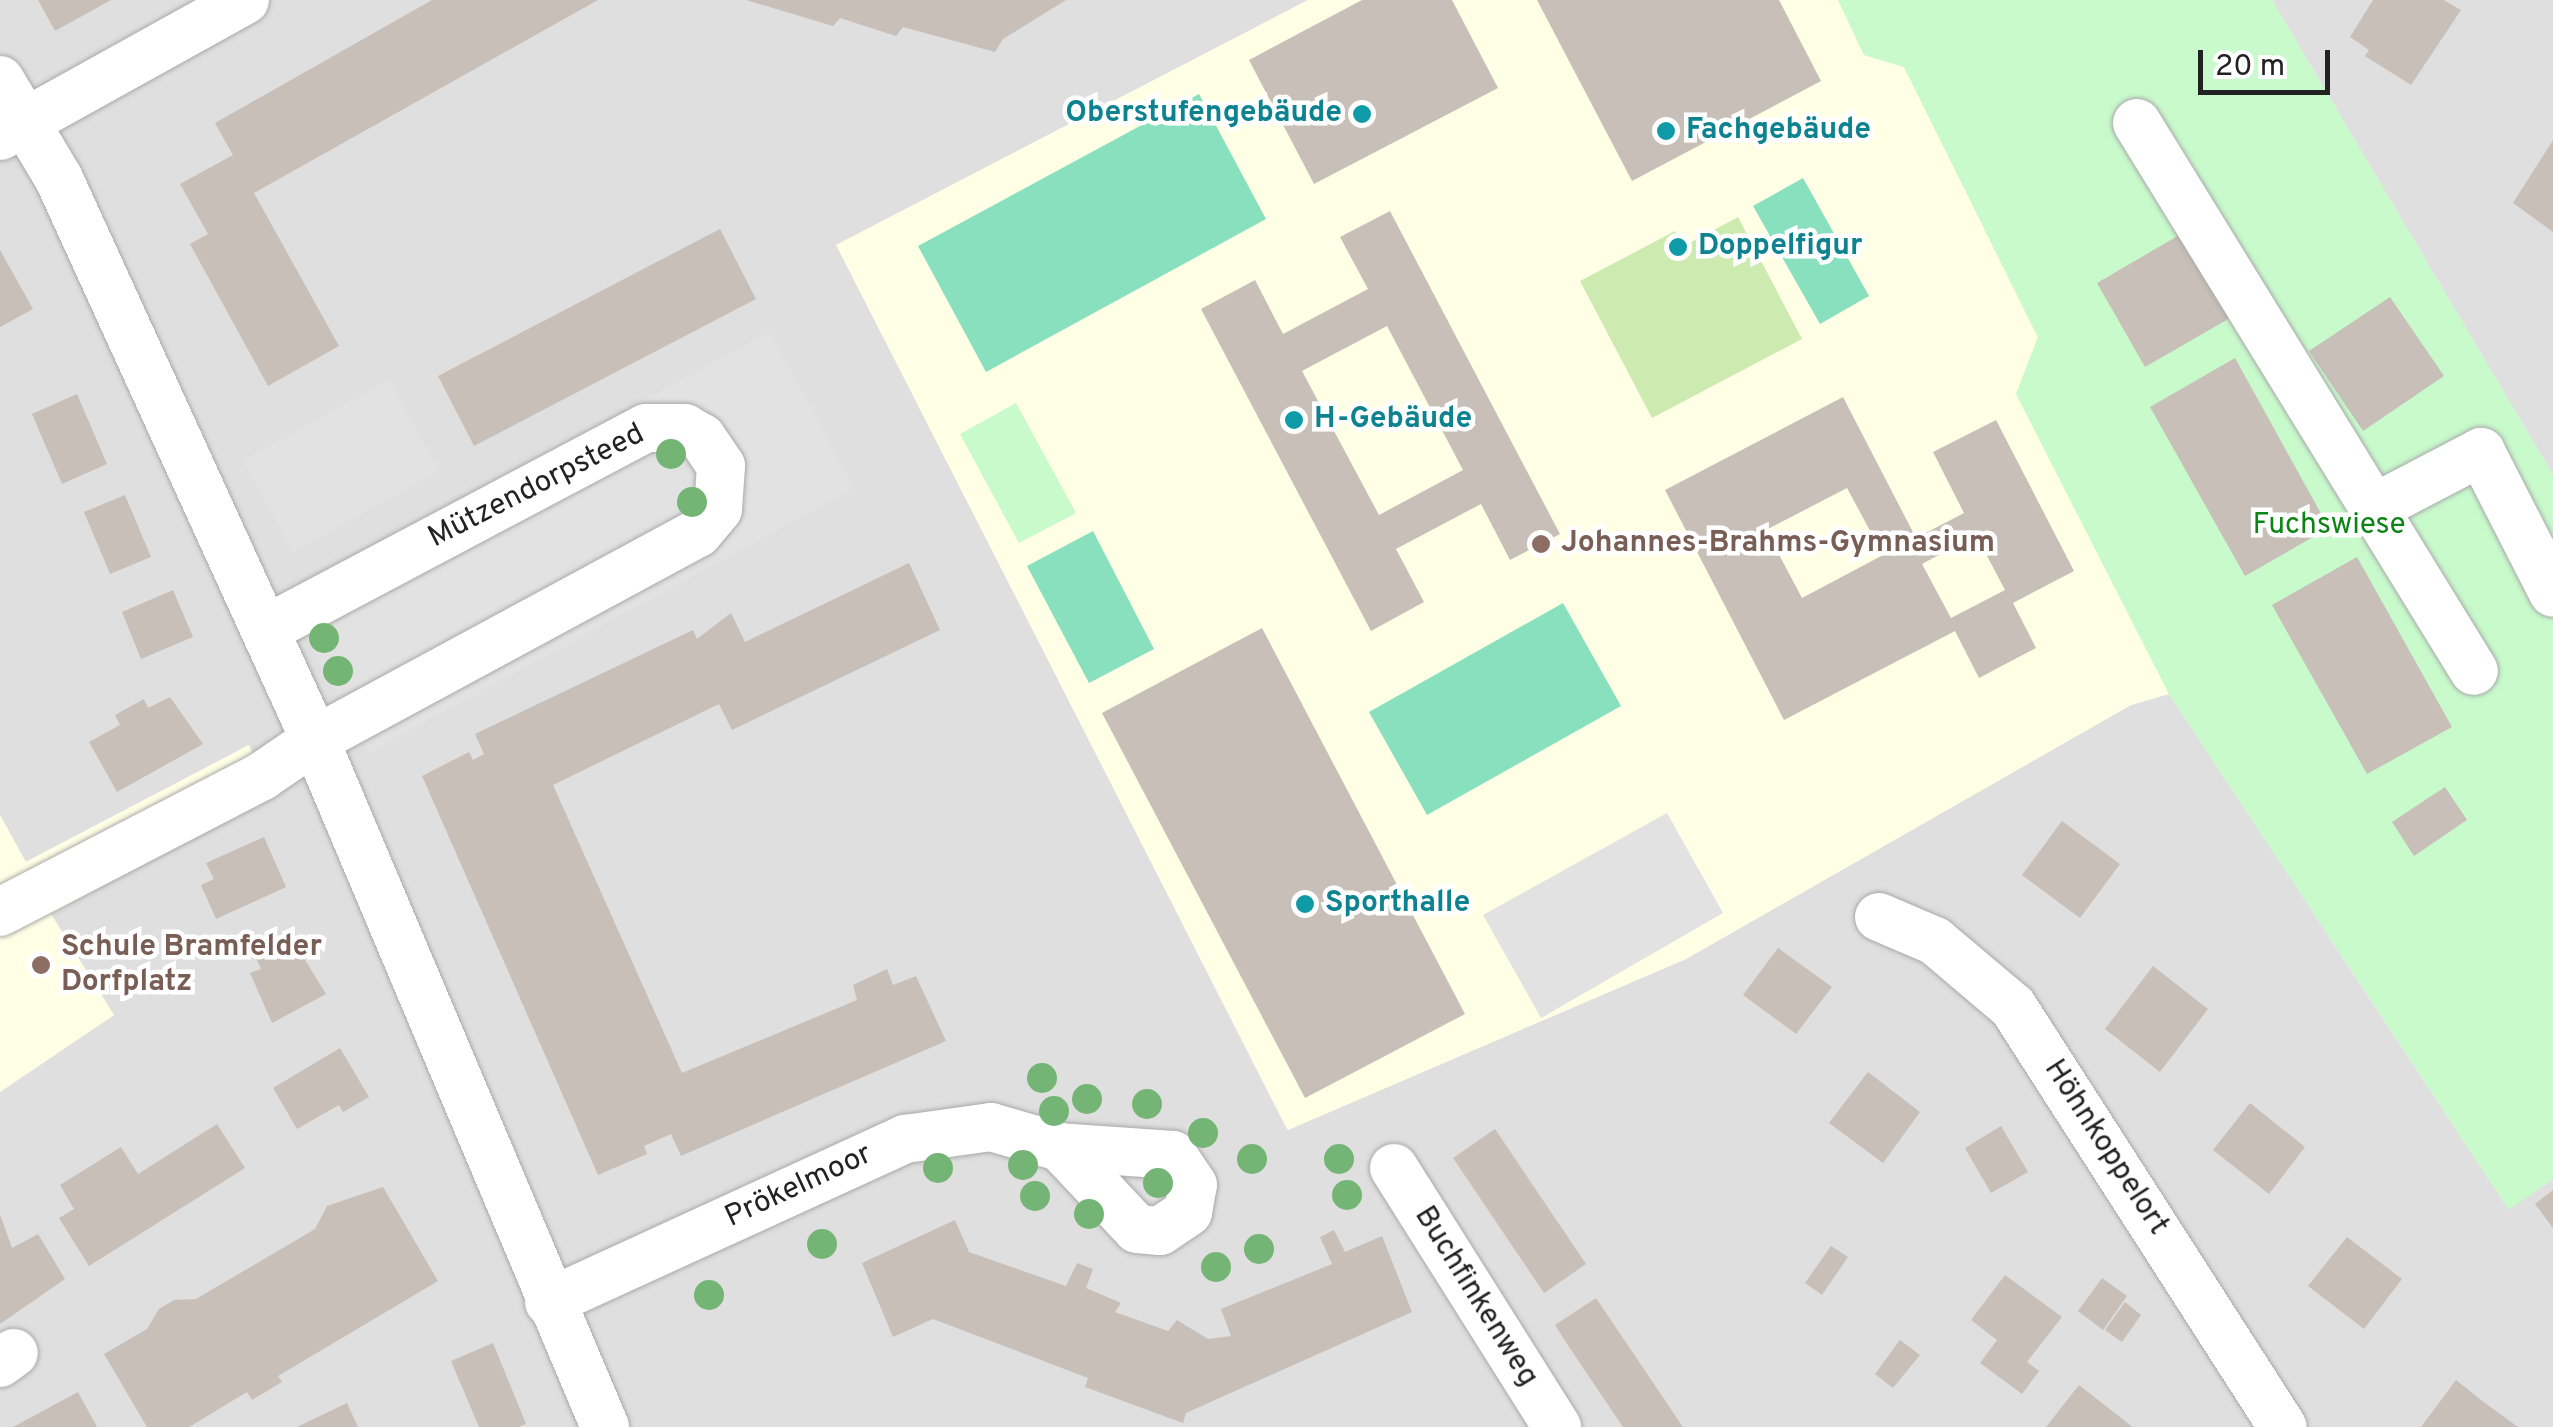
<!DOCTYPE html>
<html>
<head>
<meta charset="utf-8">
<style>
  body { margin:0 }
  #map { position:relative; width:2553px; height:1427px; overflow:hidden; background:#f2efe9; font-family:Overpass,sans-serif }
  div>[style] { position:absolute }
  .residential>* { inset:0; background:#e0dfdf }
  .education>* { inset:0; background:#ffffe5 }
  .grass>* { inset:0; background:#cdebb0 }
  .park>* { inset:0; background:#c8facc }
  .pitch>* { inset:0; background:#88e0be }
  .parking>* { inset:0; background:#e2e2e2 }
  .building>* { inset:0; background:#c7bfb8 }
  .roads { filter:drop-shadow(0 0 2px #a9a9a9) drop-shadow(0 0 2px #a9a9a9) }
  .minor>* { height:48px; margin:-24px; padding:0 24px; transform-origin:24px; border-radius:24px; background:#fff }
  .trees>* { width:30px; height:30px; margin:-15px; border-radius:50%; background:#74b475 }
  .dots>* { width:28px; height:28px; translate:-50% -50%; box-sizing:border-box; border:5px solid #fff; border-radius:50% }
  span { translate:-50% -50%; white-space:nowrap; text-align:center; line-height:1.15; -webkit-text-stroke:9px #fff; paint-order:stroke }
  .culture-label { font-size:30px; color:#0d838f; font-weight:700 }
  .right { translate:-100% -50%; text-align:right }
  .left { translate:0 -50%; text-align:left }
  .street-label { font-size:30px; color:#222 }
  .park-label { font-size:30px; color:#0c8416 }
  .education-label { font-size:30px; color:#785e54; font-weight:700 }
  .scale { position:absolute; left:2198px; top:50px; width:132px; height:45px; box-sizing:border-box; border:5px solid #222; border-top:0; padding-left:12px; font-size:30px; line-height:35px; white-space:nowrap; color:#222; -webkit-text-stroke:8px #fff; paint-order:stroke }
</style>
</head>
<body>
<div id="map">
  <div class="residential">
    <div style="clip-path:polygon(0 0,1308px 0,837px 245px,1287px 1130px,1686px 959px,2131px 705px,2169px 694px,2508px 1209px,2553px 1179px,2553px 1427px,0 1427px,0 1092px,114px 1015px,51px 915px,249px 745px,25px 862px,0 815px)"></div>
    <div style="clip-path:polygon(2272px 0,2553px 0,2553px 475px)"></div>
  </div>
  <div class="education">
    <div style="clip-path:polygon(1308px 0,1838px 0,1864px 55px,1904px 67px,2038px 338px,2017px 395px,2169px 694px,2131px 705px,1686px 959px,1288px 1130px,836px 245px)"></div>
    <div style="clip-path:polygon(249px 745px,271px 796px,51px 914px,114px 1015px,0 1092px,0 815px,26px 862px)"></div>
  </div>
  <div class="grass">
    <div style="clip-path:polygon(1738px 217px,1802px 339px,1652px 418px,1580px 281px,1675px 231px,1684px 246px)"></div>
  </div>
  <div class="park">
    <div style="clip-path:polygon(1838px 0,2272px 0,2553px 475px,2553px 1179px,2509px 1210px,2169px 694px,2016px 394px,2038px 337px,1904px 67px,1864px 55px)"></div>
    <div style="clip-path:polygon(1016px 403px,1076px 513px,1019px 543px,960px 434px)"></div>
  </div>
  <div class="pitch">
    <div style="clip-path:polygon(1199px 94px,1266px 219px,986px 372px,918px 246px)"></div>
    <div style="clip-path:polygon(1803px 178px,1869px 296px,1820px 324px,1753px 206px)"></div>
    <div style="clip-path:polygon(1093px 531px,1154px 649px,1089px 683px,1027px 566px)"></div>
    <div style="clip-path:polygon(1563px 603px,1621px 706px,1427px 815px,1369px 712px)"></div>
  </div>
  <div class="parking">
    <div style="clip-path:polygon(770px 332px,854px 488px,368px 753px,284px 596px)"></div>
    <div style="clip-path:polygon(389px 380px,439px 471px,293px 552px,243px 461px)"></div>
    <div style="clip-path:polygon(1667px 813px,1723px 913px,1541px 1018px,1483px 915px)"></div>
  </div>
  <div class="building">
    <div style="clip-path:polygon(38px 0,111px 0,55px 31px)"></div>
    <div style="clip-path:polygon(432px 0,598px 0,254px 193px,339px 346px,268px 386px,190px 244px,208px 234px,180px 184px,233px 155px,215px 123px)"></div>
    <div style="clip-path:polygon(746px 0,1066px 0,1003px 39px,995px 52px,903px 27px,896px 36px,840px 18px,833px 26px)"></div>
    <div style="clip-path:polygon(1362px 0,1452px 0,1498px 88px,1314px 184px,1249px 60px)"></div>
    <div style="clip-path:polygon(1537px 0,1779px 0,1821px 81px,1632px 181px)"></div>
    <div style="clip-path:polygon(2373px 0,2444px 0,2461px 10px,2411px 85px,2365px 56px,2369px 50px,2350px 37px)"></div>
    <div style="clip-path:polygon(2553px 140px,2553px 232px,2513px 203px)"></div>
    <div style="clip-path:polygon(evenodd,1390px 211px,1560px 534px,1510px 560px,1481px 504px,1396px 549px,1424px 602px,1371px 631px,1201px 309px,1255px 280px,1283px 334px,1368px 289px,1340px 237px,1390px 211px,1387px 326px,1463px 470px,1379px 515px,1302px 371px,1387px 326px)"></div>
    <div style="clip-path:polygon(720px 229px,756px 299px,474px 446px,438px 376px)"></div>
    <div style="clip-path:polygon(2181px 234px,2230px 318px,2145px 367px,2097px 283px)"></div>
    <div style="clip-path:polygon(0 250px,33px 309px,0 327px)"></div>
    <div style="clip-path:polygon(2390px 297px,2444px 376px,2363px 431px,2309px 351px)"></div>
    <div style="clip-path:polygon(2235px 358px,2329px 528px,2245px 576px,2150px 407px)"></div>
    <div style="clip-path:polygon(77px 394px,107px 464px,62px 484px,32px 414px)"></div>
    <div style="clip-path:polygon(evenodd,1843px 397px,1916px 538px,1964px 513px,1933px 452px,1996px 420px,2074px 571px,2013px 603px,2036px 648px,1979px 678px,1955px 631px,1784px 720px,1665px 490px,1843px 397px,1847px 488px,1883px 555px,1802px 598px,1766px 530px,1847px 488px,1843px 397px,1976px 535px,2005px 590px,1951px 618px,1922px 564px,1976px 535px)"></div>
    <div style="clip-path:polygon(125px 495px,151px 557px,110px 574px,84px 512px)"></div>
    <div style="clip-path:polygon(2357px 557px,2452px 727px,2367px 774px,2272px 605px)"></div>
    <div style="clip-path:polygon(909px 563px,940px 630px,732px 730px,719px 704px,553px 785px,682px 1073px,857px 1000px,853px 985px,887px 969px,893px 985px,916px 976px,946px 1041px,681px 1156px,671px 1134px,644px 1146px,647px 1154px,598px 1175px,422px 776px,469px 752px,473px 760px,484px 754px,475px 734px,693px 630px,697px 639px,731px 613px,745px 642px)"></div>
    <div style="clip-path:polygon(173px 590px,193px 637px,141px 659px,122px 612px)"></div>
    <div style="clip-path:polygon(1262px 628px,1465px 1014px,1305px 1098px,1102px 713px)"></div>
    <div style="clip-path:polygon(170px 697px,203px 744px,117px 792px,89px 742px,120px 725px,115px 715px,144px 699px,148px 708px)"></div>
    <div style="clip-path:polygon(2445px 787px,2467px 820px,2414px 856px,2392px 822px)"></div>
    <div style="clip-path:polygon(2062px 821px,2120px 864px,2080px 918px,2022px 875px)"></div>
    <div style="clip-path:polygon(264px 837px,286px 887px,216px 919px,201px 885px,214px 879px,206px 863px)"></div>
    <div style="clip-path:polygon(282px 947px,287px 956px,299px 950px,326px 994px,272px 1023px,250px 973px,261px 969px,256px 958px)"></div>
    <div style="clip-path:polygon(1778px 948px,1832px 987px,1796px 1034px,1743px 995px)"></div>
    <div style="clip-path:polygon(2153px 966px,2208px 1009px,2160px 1072px,2105px 1029px)"></div>
    <div style="clip-path:polygon(340px 1048px,369px 1097px,343px 1112px,339px 1105px,297px 1129px,273px 1088px)"></div>
    <div style="clip-path:polygon(1868px 1072px,1920px 1112px,1883px 1163px,1829px 1123px)"></div>
    <div style="clip-path:polygon(2250px 1103px,2305px 1147px,2269px 1194px,2213px 1150px)"></div>
    <div style="clip-path:polygon(217px 1124px,245px 1168px,89px 1266px,59px 1218px,74px 1209px,60px 1185px,121px 1147px,138px 1174px)"></div>
    <div style="clip-path:polygon(2001px 1126px,2028px 1172px,1991px 1193px,1965px 1148px)"></div>
    <div style="clip-path:polygon(1495px 1129px,1586px 1264px,1544px 1293px,1453px 1158px)"></div>
    <div style="clip-path:polygon(383px 1187px,438px 1281px,278px 1376px,282px 1382px,252px 1400px,247px 1392px,189px 1427px,147px 1427px,104px 1354px,147px 1329px,159px 1309px,174px 1300px,196px 1299px,315px 1229px,327px 1206px)"></div>
    <div style="clip-path:polygon(2553px 1190px,2553px 1228px,2535px 1204px)"></div>
    <div style="clip-path:polygon(0 1214px,12px 1248px,38px 1234px,65px 1279px,0 1324px)"></div>
    <div style="clip-path:polygon(955px 1220px,969px 1252px,1066px 1286px,1077px 1263px,1093px 1269px,1086px 1288px,1121px 1303px,1115px 1312px,1168px 1331px,1177px 1320px,1208px 1339px,1231px 1336px,1221px 1309px,1332px 1264px,1320px 1237px,1334px 1230px,1345px 1252px,1382px 1236px,1412px 1312px,1186px 1413px,1183px 1423px,1085px 1387px,1088px 1378px,933px 1319px,893px 1337px,862px 1263px)"></div>
    <div style="clip-path:polygon(2347px 1237px,2402px 1279px,2364px 1329px,2308px 1286px)"></div>
    <div style="clip-path:polygon(1831px 1246px,1848px 1257px,1822px 1295px,1805px 1283px)"></div>
    <div style="clip-path:polygon(2005px 1275px,2062px 1317px,2027px 1362px,2039px 1371px,2022px 1394px,1980px 1363px,1997px 1340px,1971px 1320px)"></div>
    <div style="clip-path:polygon(2102px 1278px,2127px 1296px,2103px 1330px,2078px 1311px)"></div>
    <div style="clip-path:polygon(1596px 1298px,1683px 1427px,1623px 1427px,1567px 1344px,1555px 1325px)"></div>
    <div style="clip-path:polygon(2125px 1302px,2141px 1315px,2122px 1342px,2105px 1330px)"></div>
    <div style="clip-path:polygon(1900px 1340px,1920px 1355px,1893px 1388px,1875px 1374px)"></div>
    <div style="clip-path:polygon(493px 1343px,526px 1424px,518px 1427px,479px 1427px,451px 1361px)"></div>
    <div style="clip-path:polygon(2456px 1380px,2485px 1403px,2518px 1427px,2421px 1427px)"></div>
    <div style="clip-path:polygon(2079px 1385px,2125px 1421px,2132px 1427px,2046px 1427px)"></div>
    <div style="clip-path:polygon(78px 1392px,97px 1427px,13px 1427px)"></div>
    <div style="clip-path:polygon(347px 1403px,358px 1427px,297px 1427px)"></div>
  </div>
  <div class="roads">
    <div class="minor">
      <div style="left:0;top:80px;width:115px;rotate:59.2deg"></div>
      <div style="left:59px;top:179px;width:617px;rotate:65.47deg"></div>
      <div style="left:315px;top:740px;width:746px;rotate:67.11deg"></div>
      <div style="left:2137px;top:123px;width:643px;rotate:58.41deg"></div>
      <div style="left:0;top:136px;width:280px;rotate:-29deg"></div>
      <div style="left:2374px;top:508px;width:121px;rotate:-27.6deg"></div>
      <div style="left:2481px;top:452px;width:158px;rotate:62.9deg"></div>
      <div style="left:0;top:912px;width:295px;rotate:-27.4deg"></div>
      <div style="left:262px;top:776px;width:64px;rotate:-34.2deg"></div>
      <div style="left:315px;top:740px;width:435px;rotate:-28.4deg"></div>
      <div style="left:698px;top:533px;width:31px;rotate:-50deg"></div>
      <div style="left:718px;top:509px;width:43px;rotate:-86deg"></div>
      <div style="left:721px;top:466px;width:34px;rotate:-124deg"></div>
      <div style="left:702px;top:438px;width:20px;rotate:-150deg"></div>
      <div style="left:685px;top:428px;width:39px;rotate:180deg"></div>
      <div style="left:646px;top:428px;width:431px;rotate:152.1deg"></div>
      <div style="left:1879px;top:917px;width:61px;rotate:23.2deg"></div>
      <div style="left:1935px;top:941px;width:102px;rotate:40.2deg"></div>
      <div style="left:2013px;top:1007px;width:499px;rotate:57.3deg"></div>
      <div style="left:1394px;top:1168px;width:306px;rotate:57.8deg"></div>
      <div style="left:549px;top:1302px;width:392px;rotate:-24.6deg"></div>
      <div style="left:905px;top:1139px;width:87px;rotate:-7.9deg"></div>
      <div style="left:991px;top:1127px;width:72px;rotate:16.2deg"></div>
      <div style="left:1060px;top:1147px;width:112px;rotate:46.8deg"></div>
      <div style="left:1137px;top:1229px;width:23px;rotate:5deg"></div>
      <div style="left:1160px;top:1231px;width:34px;rotate:-34deg"></div>
      <div style="left:1188px;top:1212px;width:27px;rotate:-80deg"></div>
      <div style="left:1193px;top:1185px;width:36px;rotate:-124deg"></div>
      <div style="left:1173px;top:1155px;width:113px;rotate:-176deg"></div>
      <div style="left:0;top:1363px;width:17px;rotate:-36deg"></div>
    </div>
  </div>
  <div class="trees">
    <div style="left:671px;top:454px"></div>
    <div style="left:692px;top:502px"></div>
    <div style="left:324px;top:638px"></div>
    <div style="left:338px;top:671px"></div>
    <div style="left:1042px;top:1078px"></div>
    <div style="left:1087px;top:1099px"></div>
    <div style="left:1147px;top:1104px"></div>
    <div style="left:1054px;top:1111px"></div>
    <div style="left:1203px;top:1133px"></div>
    <div style="left:1252px;top:1159px"></div>
    <div style="left:1339px;top:1159px"></div>
    <div style="left:1023px;top:1165px"></div>
    <div style="left:938px;top:1168px"></div>
    <div style="left:1158px;top:1183px"></div>
    <div style="left:1347px;top:1195px"></div>
    <div style="left:1035px;top:1196px"></div>
    <div style="left:1089px;top:1214px"></div>
    <div style="left:822px;top:1244px"></div>
    <div style="left:1259px;top:1249px"></div>
    <div style="left:1216px;top:1267px"></div>
    <div style="left:709px;top:1295px"></div>
  </div>
  <div class="dots">
    <div style="left:1362px;top:114px;background:#0f9aa8"></div>
    <div style="left:1666px;top:131px;background:#0f9aa8"></div>
    <div style="left:1678px;top:247px;background:#0f9aa8"></div>
    <div style="left:1294px;top:420px;background:#0f9aa8"></div>
    <div style="left:1541px;top:544px;background:#8d6e63"></div>
    <div style="left:1305px;top:904px;background:#0f9aa8"></div>
    <div style="left:41px;top:965px;background:#8d6e63"></div>
  </div>
  <div class="culture-label">
    <span class="right" style="left:1342px;top:114px">Oberstufengebäude</span>
    <span class="left" style="left:1686px;top:131px">Fachgebäude</span>
    <span class="left" style="left:1698px;top:247px">Doppelfigur</span>
    <span class="left" style="left:1314px;top:420px">H-Gebäude</span>
    <span class="left" style="left:1325px;top:904px">Sporthalle</span>
  </div>
  <div class="street-label">
    <span style="left:537px;top:487px;rotate:-27deg">Mützendorpsteed</span>
    <span style="left:2105px;top:1148px;rotate:57deg">Höhnkoppelort</span>
    <span style="left:799px;top:1187px;rotate:-25deg">Prökelmoor</span>
    <span style="left:1475px;top:1297px;rotate:58deg">Buchfinkenweg</span>
  </div>
  <div class="park-label">
    <span style="left:2329px;top:526px">Fuchswiese</span>
  </div>
  <div class="education-label">
    <span class="left" style="left:1561px;top:544px">Johannes-Brahms-Gymnasium</span>
    <span class="left" style="left:61px;top:965px">Schule Bramfelder<br>Dorfplatz</span>
  </div>
  <div class="scale">20 m</div>
</div>
</body>
</html>
